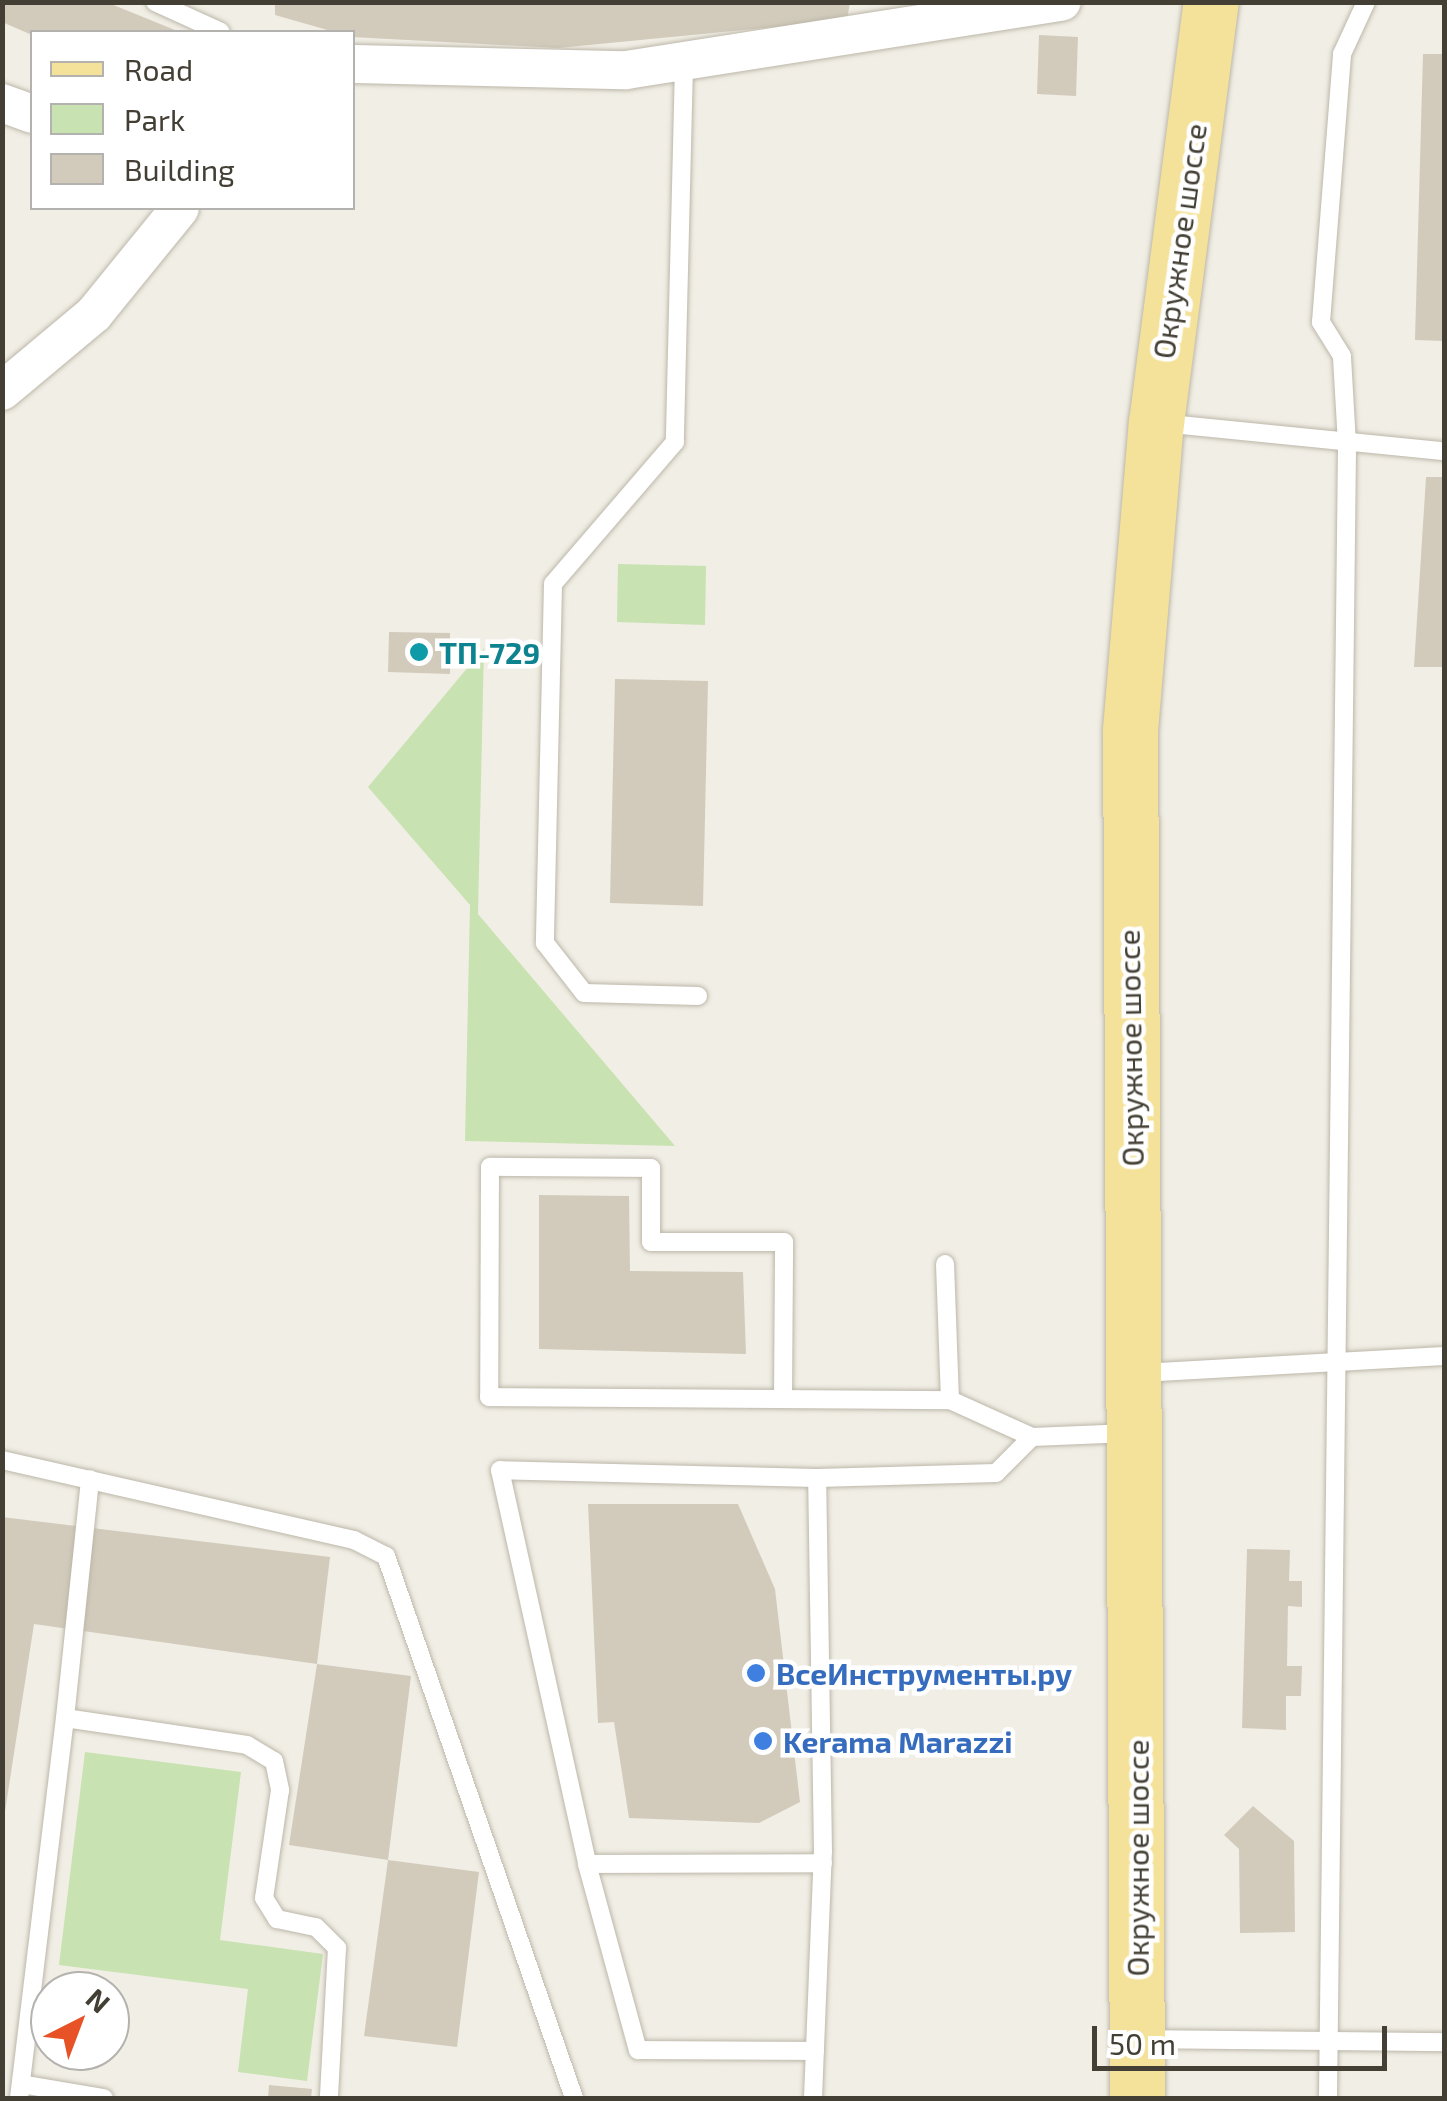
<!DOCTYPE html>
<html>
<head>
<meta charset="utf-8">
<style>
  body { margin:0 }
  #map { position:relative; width:1447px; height:2101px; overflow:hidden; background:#f1eee5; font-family:"Exo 2",sans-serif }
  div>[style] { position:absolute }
  .green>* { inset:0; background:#c8e2b1 }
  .building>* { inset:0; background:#d2cbbc }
  .roads { filter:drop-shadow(0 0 2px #bcb7a9) drop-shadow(0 0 2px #bcb7a9) }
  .service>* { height:18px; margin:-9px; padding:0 9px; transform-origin:9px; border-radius:9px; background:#fff }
  .minor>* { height:38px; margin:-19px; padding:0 19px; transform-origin:19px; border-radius:19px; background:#fff }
  .primary>* { height:55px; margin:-27.5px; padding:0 27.5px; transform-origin:27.5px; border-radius:27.5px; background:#f5e29a }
  .dots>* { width:28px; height:28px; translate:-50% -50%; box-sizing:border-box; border:5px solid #fff; border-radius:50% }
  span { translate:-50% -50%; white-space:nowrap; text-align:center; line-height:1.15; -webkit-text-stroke:9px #fff; paint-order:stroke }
  .street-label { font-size:30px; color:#433f35 }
  .culture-label { font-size:30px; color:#0d838f; font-weight:700 }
  .left { translate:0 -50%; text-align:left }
  .shop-label { font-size:30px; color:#366cbe; font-weight:700 }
  .frame { position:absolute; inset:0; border:5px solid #433f35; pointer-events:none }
  .legend { position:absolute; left:30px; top:30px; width:325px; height:180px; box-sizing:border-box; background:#fff; border:2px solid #b4b2ae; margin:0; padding:12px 18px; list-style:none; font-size:30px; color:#433f35 }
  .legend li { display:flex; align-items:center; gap:20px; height:50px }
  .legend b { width:50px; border:2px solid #b4b2ae }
  .north { position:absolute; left:30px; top:1971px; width:100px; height:100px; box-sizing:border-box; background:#fff; border:2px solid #b4b2ae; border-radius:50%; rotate:42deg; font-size:28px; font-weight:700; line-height:40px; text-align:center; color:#433f35 }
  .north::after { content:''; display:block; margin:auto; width:35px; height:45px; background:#e75327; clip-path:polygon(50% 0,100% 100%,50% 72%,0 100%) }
  .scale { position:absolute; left:1092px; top:2026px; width:295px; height:45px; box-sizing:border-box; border:5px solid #433f35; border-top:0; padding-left:12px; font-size:30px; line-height:35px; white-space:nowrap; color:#433f35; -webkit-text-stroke:8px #fff; paint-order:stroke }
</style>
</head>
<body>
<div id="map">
  <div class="green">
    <div style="clip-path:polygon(618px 564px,706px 566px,705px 625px,617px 622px)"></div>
    <div style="clip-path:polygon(484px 648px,478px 914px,675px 1146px,465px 1141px,470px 905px,368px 787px)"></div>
    <div style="clip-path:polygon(85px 1752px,241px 1772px,220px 1940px,323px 1954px,307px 2081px,238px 2072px,248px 1989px,59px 1965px)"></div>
  </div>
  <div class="building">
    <div style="clip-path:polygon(2px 2px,106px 2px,180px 32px,32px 35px,2px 22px)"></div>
    <div style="clip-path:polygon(275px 2px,850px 2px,847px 20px,558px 48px,352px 37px,275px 15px)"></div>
    <div style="clip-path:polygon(1039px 35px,1078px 37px,1076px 96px,1037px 94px)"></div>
    <div style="clip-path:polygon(1423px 54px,1444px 54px,1444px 341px,1415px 340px)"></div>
    <div style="clip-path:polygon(1426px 477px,1444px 477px,1444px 667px,1414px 667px)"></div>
    <div style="clip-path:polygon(389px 632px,450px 633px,450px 674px,388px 672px)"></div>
    <div style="clip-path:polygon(615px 679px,708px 681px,703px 906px,610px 903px)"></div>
    <div style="clip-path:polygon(539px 1195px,629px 1196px,630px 1271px,743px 1272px,746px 1354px,539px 1349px)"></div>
    <div style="clip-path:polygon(588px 1504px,738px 1504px,775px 1589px,800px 1802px,759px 1823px,629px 1818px,614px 1722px,598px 1723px)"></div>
    <div style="clip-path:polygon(2px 1517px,330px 1557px,317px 1664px,411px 1676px,388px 1860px,479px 1872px,457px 2047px,364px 2036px,388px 1860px,289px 1845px,317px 1664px,34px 1624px,2px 1831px)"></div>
    <div style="clip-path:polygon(1247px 1549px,1290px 1550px,1289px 1581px,1302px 1581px,1302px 1607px,1288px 1606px,1287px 1666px,1302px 1666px,1301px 1696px,1286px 1696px,1286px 1730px,1242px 1728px)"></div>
    <div style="clip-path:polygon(1253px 1806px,1294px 1841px,1295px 1932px,1240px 1933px,1239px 1849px,1224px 1835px)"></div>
    <div style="clip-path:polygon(269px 2085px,312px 2089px,311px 2098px,268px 2098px)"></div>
  </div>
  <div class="roads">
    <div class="service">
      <div style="left:155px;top:2px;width:72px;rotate:24.4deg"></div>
      <div style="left:684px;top:65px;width:377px;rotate:91.4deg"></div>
      <div style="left:675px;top:442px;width:187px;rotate:130.7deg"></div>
      <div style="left:553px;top:584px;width:359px;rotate:91.3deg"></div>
      <div style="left:545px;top:943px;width:63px;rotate:52deg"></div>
      <div style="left:584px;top:993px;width:114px;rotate:1.5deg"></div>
      <div style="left:1161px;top:423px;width:284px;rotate:5.7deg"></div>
      <div style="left:945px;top:1264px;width:136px;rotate:87.9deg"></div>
      <div style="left:950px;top:1400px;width:90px;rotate:24.3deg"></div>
      <div style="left:1141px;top:1373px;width:303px;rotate:-3.2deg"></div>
      <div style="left:783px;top:1399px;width:157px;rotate:-89.6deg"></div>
      <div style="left:784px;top:1242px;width:133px;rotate:180deg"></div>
      <div style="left:651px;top:1242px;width:74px;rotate:-90deg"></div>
      <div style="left:651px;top:1168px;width:161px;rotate:-179.6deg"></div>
      <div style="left:490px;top:1167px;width:230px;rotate:90.2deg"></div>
      <div style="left:489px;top:1397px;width:461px;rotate:0.4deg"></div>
      <div style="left:2px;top:1460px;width:361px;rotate:12.8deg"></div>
      <div style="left:354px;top:1540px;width:36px;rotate:27deg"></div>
      <div style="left:386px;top:1556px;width:574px;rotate:70.87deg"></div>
      <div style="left:817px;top:1478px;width:317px;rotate:-178.6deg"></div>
      <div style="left:500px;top:1470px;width:403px;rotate:77.5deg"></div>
      <div style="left:587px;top:1864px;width:236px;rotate:-0.2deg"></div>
      <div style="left:65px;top:1718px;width:240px;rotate:-84deg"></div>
      <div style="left:587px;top:1864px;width:193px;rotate:74.7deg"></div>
      <div style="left:638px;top:2050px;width:177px;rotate:0.3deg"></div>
      <div style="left:1142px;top:2039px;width:302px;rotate:0.6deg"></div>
      <div style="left:21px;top:2084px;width:84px;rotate:9.6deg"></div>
      <div style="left:19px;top:2098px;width:383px;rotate:-83.1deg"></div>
      <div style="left:65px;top:1718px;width:184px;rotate:8.4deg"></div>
      <div style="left:247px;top:1745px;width:31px;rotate:31deg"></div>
      <div style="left:274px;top:1761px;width:30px;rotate:78deg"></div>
      <div style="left:280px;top:1790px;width:109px;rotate:98.4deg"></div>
      <div style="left:264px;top:1898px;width:25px;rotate:58deg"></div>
      <div style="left:277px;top:1919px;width:40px;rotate:12deg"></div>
      <div style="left:316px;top:1927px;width:30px;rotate:45deg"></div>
      <div style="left:337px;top:1948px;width:150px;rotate:93.1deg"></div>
      <div style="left:813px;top:2098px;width:246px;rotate:-87.7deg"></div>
      <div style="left:823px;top:1852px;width:374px;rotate:-90.9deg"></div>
      <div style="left:817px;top:1478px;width:179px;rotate:-1.6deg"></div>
      <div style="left:996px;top:1473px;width:51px;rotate:-45deg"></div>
      <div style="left:1032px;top:1437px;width:98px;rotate:-2.3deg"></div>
      <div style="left:1328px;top:2098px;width:1654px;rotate:-89.34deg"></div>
      <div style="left:1347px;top:444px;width:88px;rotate:-93.3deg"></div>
      <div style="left:1342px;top:356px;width:40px;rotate:-122deg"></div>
      <div style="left:1321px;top:322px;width:269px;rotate:-85.5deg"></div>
      <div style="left:1342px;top:54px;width:57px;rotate:-65.2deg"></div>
    </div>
    <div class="minor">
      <div style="left:352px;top:64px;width:274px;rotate:1.3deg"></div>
      <div style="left:626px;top:70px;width:441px;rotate:-8.9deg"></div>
      <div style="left:2px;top:103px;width:32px;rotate:20deg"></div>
      <div style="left:2px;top:391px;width:120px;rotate:-39.9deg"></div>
      <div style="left:94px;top:314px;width:136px;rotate:-50.9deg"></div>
    </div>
    <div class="primary">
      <div style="left:1137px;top:2098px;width:1368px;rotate:-90.29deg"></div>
      <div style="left:1130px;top:730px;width:308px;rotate:-85.2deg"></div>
      <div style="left:1156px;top:423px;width:425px;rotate:-82.6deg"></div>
    </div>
  </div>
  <div class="dots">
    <div style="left:419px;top:652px;background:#0f9aa8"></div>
    <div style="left:756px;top:1673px;background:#3f7fe0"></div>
    <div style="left:763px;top:1741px;background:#3f7fe0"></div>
  </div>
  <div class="street-label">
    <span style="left:1179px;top:241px;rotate:-82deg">Окружное шоссе</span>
    <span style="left:1130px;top:1048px;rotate:-91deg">Окружное шоссе</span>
    <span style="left:1137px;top:1858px;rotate:-90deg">Окружное шоссе</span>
  </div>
  <div class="culture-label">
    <span class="left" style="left:439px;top:652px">ТП-729</span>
  </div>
  <div class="shop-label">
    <span class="left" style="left:776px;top:1673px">ВсеИнструменты.ру</span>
    <span class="left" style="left:783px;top:1741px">Kerama Marazzi</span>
  </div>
  <div class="frame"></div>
  <ul class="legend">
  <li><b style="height:12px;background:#f5e29a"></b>Road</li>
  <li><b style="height:28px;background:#c8e2b1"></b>Park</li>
  <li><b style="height:28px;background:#d2cbbc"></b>Building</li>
  </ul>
  <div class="north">N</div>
  <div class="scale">50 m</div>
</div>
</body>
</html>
